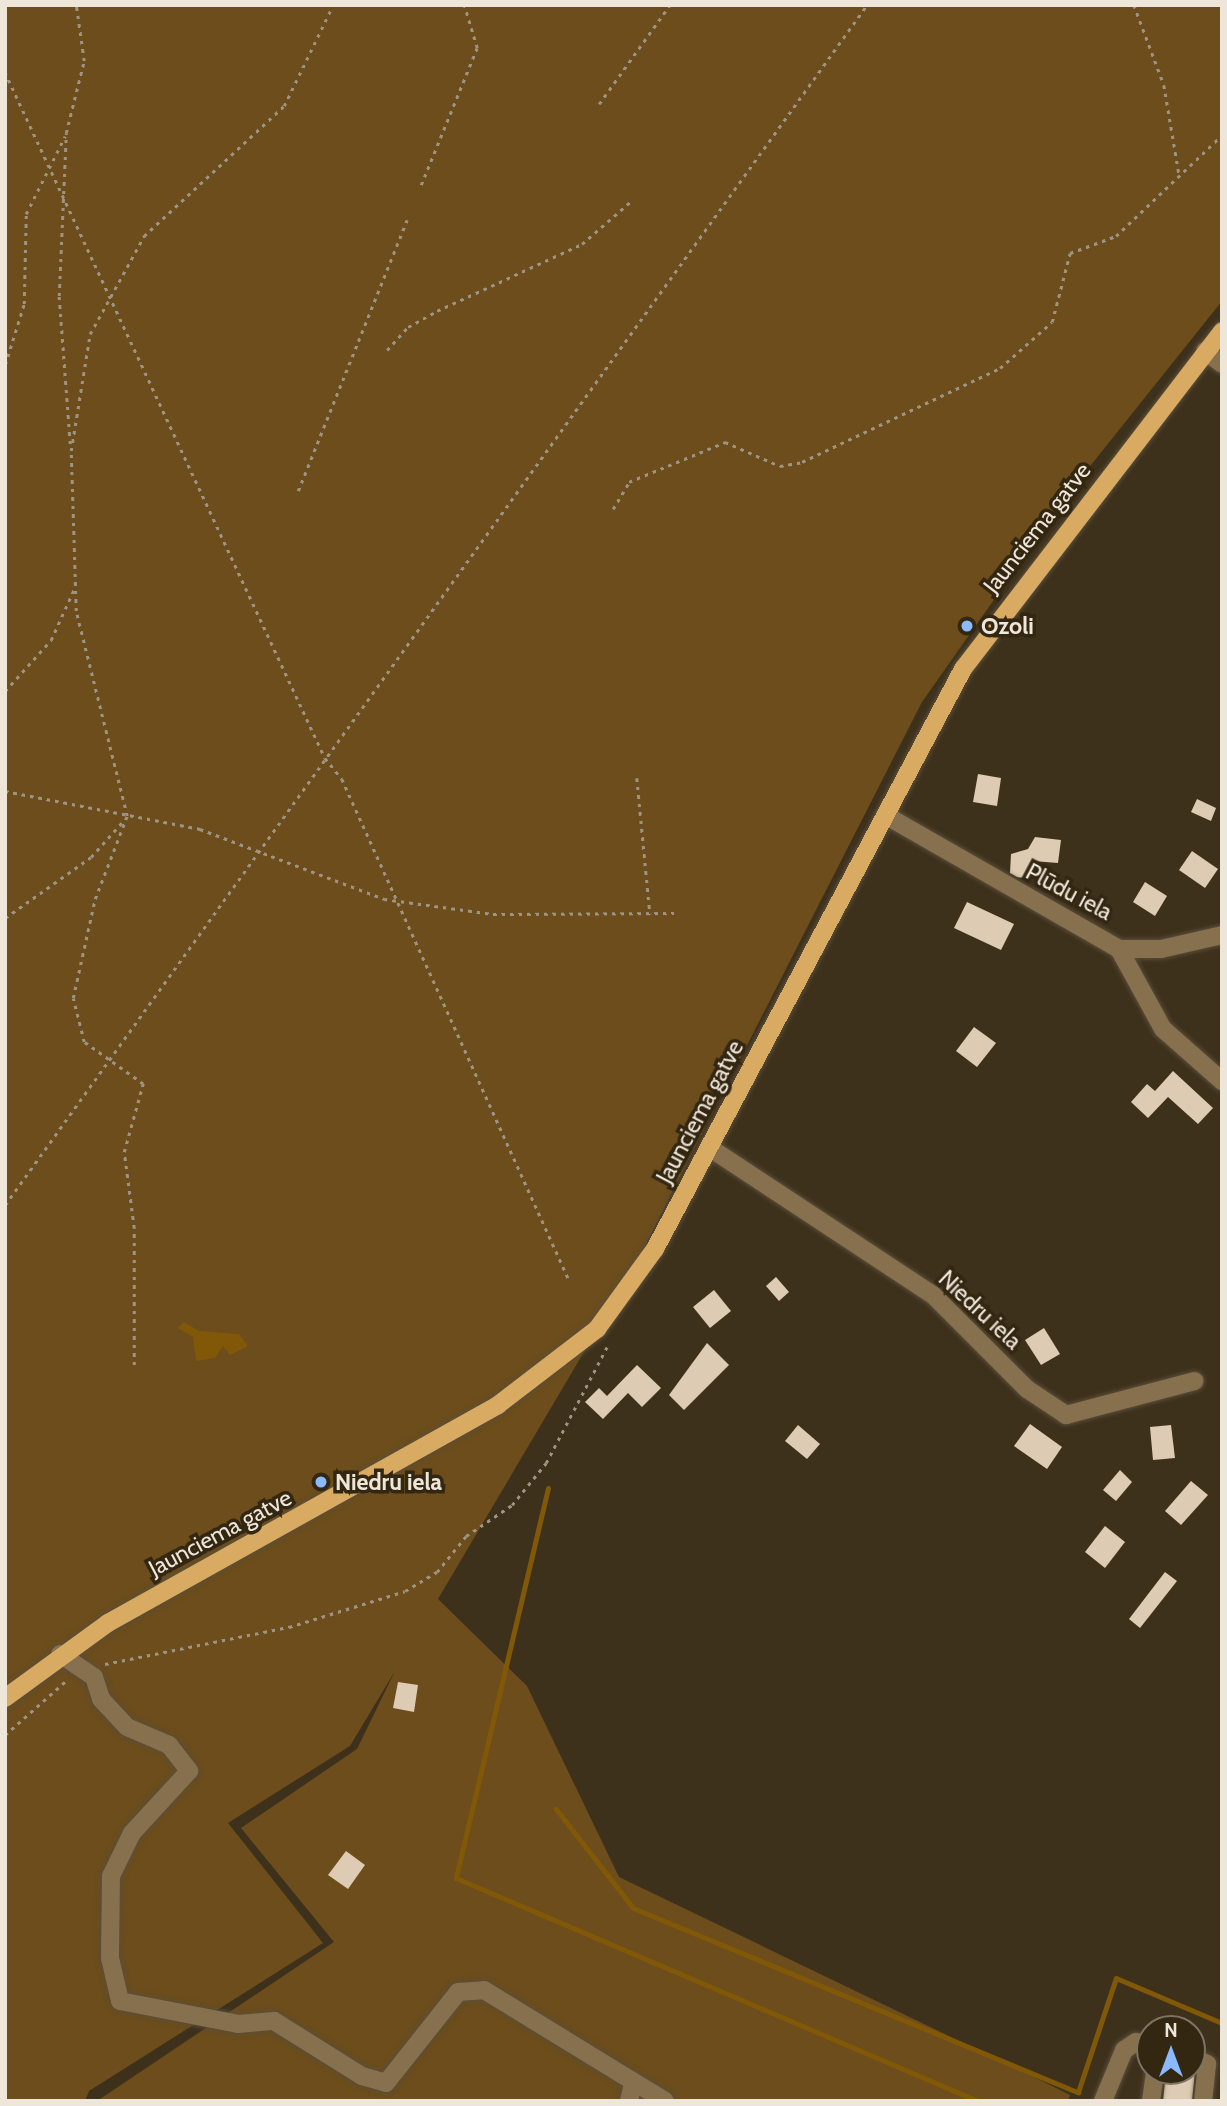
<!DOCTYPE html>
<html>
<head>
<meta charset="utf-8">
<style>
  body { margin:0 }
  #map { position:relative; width:1227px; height:2106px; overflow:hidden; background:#3e311c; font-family:Cabin,sans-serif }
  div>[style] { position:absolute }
  .green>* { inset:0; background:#6c4d1b }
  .water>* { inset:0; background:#815807 }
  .stream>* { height:5px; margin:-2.5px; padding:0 2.5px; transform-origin:2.5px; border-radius:2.5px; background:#815807 }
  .building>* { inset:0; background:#ddcbb3 }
  .path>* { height:2.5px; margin-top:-1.25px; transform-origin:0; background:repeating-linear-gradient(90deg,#9e9483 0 3.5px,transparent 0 8.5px) }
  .roads { filter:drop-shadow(0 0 2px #5a4e3a) drop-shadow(0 0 2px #5a4e3a) }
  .minor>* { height:18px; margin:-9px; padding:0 9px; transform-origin:9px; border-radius:9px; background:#87704e }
  .major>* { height:18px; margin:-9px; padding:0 9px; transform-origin:9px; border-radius:9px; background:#d9aa61 }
  .dots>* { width:19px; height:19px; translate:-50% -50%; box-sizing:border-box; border:4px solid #342712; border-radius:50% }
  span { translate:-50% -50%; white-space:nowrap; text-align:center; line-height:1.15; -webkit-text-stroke:7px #342712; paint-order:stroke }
  .street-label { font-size:23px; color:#eee6d9 }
  .poi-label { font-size:23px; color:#eee6d9; font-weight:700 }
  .left { translate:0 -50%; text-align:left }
  .frame { position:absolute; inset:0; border:7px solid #eee6d9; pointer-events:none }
  .north { position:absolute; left:1136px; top:2015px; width:70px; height:70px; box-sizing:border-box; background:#342712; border:2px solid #7e7362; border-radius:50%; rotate:0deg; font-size:19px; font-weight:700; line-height:28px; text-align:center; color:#eee6d9 }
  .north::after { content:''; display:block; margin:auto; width:24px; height:32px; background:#8abafc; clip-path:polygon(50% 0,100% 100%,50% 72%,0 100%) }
</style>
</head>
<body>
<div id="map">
  <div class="green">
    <div style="clip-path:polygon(5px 5px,1222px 5px,1222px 301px,1075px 485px,922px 702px,633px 1269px,438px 1599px,527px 1686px,619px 1877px,1032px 2076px,1070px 2095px,1068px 2101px,97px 2101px,334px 1942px,241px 1828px,357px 1749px,395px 1671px,350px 1746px,228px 1823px,323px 1943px,89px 2091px,85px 2101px,5px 2101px)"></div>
  </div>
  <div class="water">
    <div style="clip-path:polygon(184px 1322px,199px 1331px,239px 1334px,248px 1346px,230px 1355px,223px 1346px,215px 1358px,196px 1361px,193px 1337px,178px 1328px)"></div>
  </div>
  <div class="stream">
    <div style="left:548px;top:1488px;width:401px;rotate:103.3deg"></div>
    <div style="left:456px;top:1878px;width:568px;rotate:23.13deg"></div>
    <div style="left:556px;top:1809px;width:125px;rotate:52.1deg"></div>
    <div style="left:633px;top:1908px;width:482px;rotate:22.5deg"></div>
    <div style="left:1078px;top:2092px;width:120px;rotate:-71.6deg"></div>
    <div style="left:1116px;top:1978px;width:115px;rotate:23deg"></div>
  </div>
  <div class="building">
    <div style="clip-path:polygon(978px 774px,1001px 778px,997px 806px,973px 802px)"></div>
    <div style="clip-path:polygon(1197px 799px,1216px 808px,1211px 821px,1191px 812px)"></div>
    <div style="clip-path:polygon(1035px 837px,1061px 840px,1058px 863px,1033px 861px,1031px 879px,1017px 877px,1010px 873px,1011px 854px,1028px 849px)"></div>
    <div style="clip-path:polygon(1192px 851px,1218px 869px,1205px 888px,1179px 870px)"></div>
    <div style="clip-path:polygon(1145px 882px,1167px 896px,1155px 916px,1133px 902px)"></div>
    <div style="clip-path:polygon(967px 902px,1014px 924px,1001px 950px,954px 928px)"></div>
    <div style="clip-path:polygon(974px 1027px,996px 1043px,977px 1067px,956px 1051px)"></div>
    <div style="clip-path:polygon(1173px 1071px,1213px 1108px,1198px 1124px,1168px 1097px,1148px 1118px,1131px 1102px,1147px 1084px,1155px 1091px)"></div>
    <div style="clip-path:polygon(776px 1277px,789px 1292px,779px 1301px,766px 1286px)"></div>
    <div style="clip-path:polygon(714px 1290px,731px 1311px,710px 1328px,693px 1307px)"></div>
    <div style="clip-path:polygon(1044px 1328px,1060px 1354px,1041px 1365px,1025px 1340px)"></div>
    <div style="clip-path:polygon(707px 1343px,729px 1365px,684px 1410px,669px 1395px)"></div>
    <div style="clip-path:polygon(637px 1365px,661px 1388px,642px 1407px,628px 1393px,603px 1419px,585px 1402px,599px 1388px,607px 1396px)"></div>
    <div style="clip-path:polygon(1030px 1424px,1062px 1447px,1047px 1469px,1014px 1446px)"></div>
    <div style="clip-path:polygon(798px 1425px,820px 1444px,807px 1459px,785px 1441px)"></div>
    <div style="clip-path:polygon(1171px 1425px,1175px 1458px,1153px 1460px,1150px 1427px)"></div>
    <div style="clip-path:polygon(1120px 1470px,1132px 1482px,1116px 1501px,1103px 1490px)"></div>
    <div style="clip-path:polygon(1191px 1481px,1208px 1495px,1181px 1525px,1165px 1511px)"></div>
    <div style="clip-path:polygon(1105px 1526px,1125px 1542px,1105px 1568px,1085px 1552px)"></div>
    <div style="clip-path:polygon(1165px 1572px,1177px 1581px,1140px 1628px,1129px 1619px)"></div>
    <div style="clip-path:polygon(398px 1682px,418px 1685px,414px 1712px,393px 1708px)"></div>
    <div style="clip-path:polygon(346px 1851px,365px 1865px,348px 1889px,328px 1875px)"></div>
    <div style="clip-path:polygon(1166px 2071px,1195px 2071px,1192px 2101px,1163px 2101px)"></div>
  </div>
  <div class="path">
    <div style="left:1134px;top:5px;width:85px;rotate:69.4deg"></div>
    <div style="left:1164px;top:85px;width:90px;rotate:80.4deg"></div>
    <div style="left:5px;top:72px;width:757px;rotate:64.99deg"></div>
    <div style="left:325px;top:758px;width:27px;rotate:51deg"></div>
    <div style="left:342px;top:779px;width:552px;rotate:65.62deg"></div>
    <div style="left:599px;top:104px;width:122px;rotate:-54.4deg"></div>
    <div style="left:421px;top:185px;width:148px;rotate:-67.8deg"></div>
    <div style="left:477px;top:48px;width:45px;rotate:-106.8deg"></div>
    <div style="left:387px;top:350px;width:31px;rotate:-48deg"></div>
    <div style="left:408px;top:327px;width:33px;rotate:-29deg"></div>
    <div style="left:437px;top:311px;width:160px;rotate:-24.8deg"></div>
    <div style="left:582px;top:244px;width:64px;rotate:-41.2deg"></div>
    <div style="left:5px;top:365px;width:64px;rotate:-72.7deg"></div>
    <div style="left:24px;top:304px;width:90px;rotate:-88.7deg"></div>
    <div style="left:26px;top:214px;width:87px;rotate:-63.4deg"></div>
    <div style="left:70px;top:444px;width:148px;rotate:-94.3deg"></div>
    <div style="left:59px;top:296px;width:163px;rotate:-87.5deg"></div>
    <div style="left:66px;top:133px;width:74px;rotate:-76deg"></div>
    <div style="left:84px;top:61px;width:57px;rotate:-98.1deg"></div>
    <div style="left:298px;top:491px;width:292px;rotate:-68.1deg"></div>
    <div style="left:613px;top:509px;width:31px;rotate:-59deg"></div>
    <div style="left:629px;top:482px;width:104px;rotate:-22.6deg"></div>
    <div style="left:725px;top:442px;width:60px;rotate:23.6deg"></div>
    <div style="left:780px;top:466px;width:22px;rotate:-10deg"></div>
    <div style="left:802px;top:462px;width:219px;rotate:-25.4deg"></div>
    <div style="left:1000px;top:368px;width:69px;rotate:-41.5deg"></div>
    <div style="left:1052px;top:322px;width:71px;rotate:-75.4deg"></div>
    <div style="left:1070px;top:253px;width:49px;rotate:-20.3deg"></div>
    <div style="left:1116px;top:236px;width:146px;rotate:-43.6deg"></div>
    <div style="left:5px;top:691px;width:69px;rotate:-48deg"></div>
    <div style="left:51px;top:640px;width:58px;rotate:-65.6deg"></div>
    <div style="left:637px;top:778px;width:137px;rotate:84.5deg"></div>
    <div style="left:5px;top:791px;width:199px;rotate:11deg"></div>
    <div style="left:200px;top:829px;width:197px;rotate:20.8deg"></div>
    <div style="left:384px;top:899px;width:110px;rotate:7.8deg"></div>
    <div style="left:493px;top:914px;width:181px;rotate:-0.3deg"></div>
    <div style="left:5px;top:918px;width:105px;rotate:-35.3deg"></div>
    <div style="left:91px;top:857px;width:51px;rotate:-48.2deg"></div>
    <div style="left:5px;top:1205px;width:1478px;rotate:-54.31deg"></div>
    <div style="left:134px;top:1365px;width:137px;rotate:-90deg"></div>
    <div style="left:134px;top:1228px;width:77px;rotate:-97.5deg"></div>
    <div style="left:124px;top:1152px;width:71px;rotate:-74.4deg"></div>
    <div style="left:143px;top:1084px;width:72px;rotate:-144.6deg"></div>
    <div style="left:84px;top:1042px;width:45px;rotate:-104deg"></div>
    <div style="left:73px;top:998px;width:101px;rotate:-77.5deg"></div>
    <div style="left:95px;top:899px;width:89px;rotate:-68.9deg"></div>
    <div style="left:127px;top:816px;width:211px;rotate:-104deg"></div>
    <div style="left:76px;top:611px;width:160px;rotate:-91.8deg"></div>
    <div style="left:71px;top:451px;width:119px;rotate:-80.8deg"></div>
    <div style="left:90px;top:334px;width:112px;rotate:-61.1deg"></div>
    <div style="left:144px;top:236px;width:191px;rotate:-42.9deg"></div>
    <div style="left:284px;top:106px;width:112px;rotate:-64.1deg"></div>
    <div style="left:105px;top:1664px;width:188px;rotate:-11.4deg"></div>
    <div style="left:289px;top:1627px;width:121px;rotate:-17.2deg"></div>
    <div style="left:405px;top:1591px;width:37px;rotate:-31deg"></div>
    <div style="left:437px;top:1572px;width:46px;rotate:-51.1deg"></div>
    <div style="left:466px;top:1536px;width:55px;rotate:-34deg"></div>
    <div style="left:512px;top:1505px;width:54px;rotate:-51deg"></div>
    <div style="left:546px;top:1463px;width:131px;rotate:-62.3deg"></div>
    <div style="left:5px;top:1735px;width:84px;rotate:-41.6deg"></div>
  </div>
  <div class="roads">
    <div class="minor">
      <div style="left:1205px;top:351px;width:21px;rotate:37deg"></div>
      <div style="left:885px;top:815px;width:270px;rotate:29.8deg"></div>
      <div style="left:1119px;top:949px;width:91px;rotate:61.2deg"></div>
      <div style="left:1163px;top:1029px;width:79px;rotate:41.4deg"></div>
      <div style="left:1119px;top:949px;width:42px"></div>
      <div style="left:1161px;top:949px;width:63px;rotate:-12.9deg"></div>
      <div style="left:710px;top:1148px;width:267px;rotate:33.4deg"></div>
      <div style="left:933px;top:1295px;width:133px;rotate:45deg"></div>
      <div style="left:1027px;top:1389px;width:47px;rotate:33.7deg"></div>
      <div style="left:1066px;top:1415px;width:133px;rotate:-14.8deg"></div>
      <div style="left:60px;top:1654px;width:41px;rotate:34.1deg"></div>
      <div style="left:94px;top:1677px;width:23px;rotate:72deg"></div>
      <div style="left:101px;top:1699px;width:38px;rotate:47deg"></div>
      <div style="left:127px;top:1727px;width:46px;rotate:23.2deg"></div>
      <div style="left:169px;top:1745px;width:33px;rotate:52deg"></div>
      <div style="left:189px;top:1771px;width:84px;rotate:132.6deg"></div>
      <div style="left:132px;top:1833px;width:48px;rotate:116deg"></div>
      <div style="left:111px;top:1876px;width:82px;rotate:90.7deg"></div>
      <div style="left:110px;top:1958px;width:44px;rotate:76.9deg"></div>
      <div style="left:120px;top:2001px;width:120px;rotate:11deg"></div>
      <div style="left:238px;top:2024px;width:36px;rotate:-5deg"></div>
      <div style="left:274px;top:2021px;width:104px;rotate:32deg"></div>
      <div style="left:362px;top:2076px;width:25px;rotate:16deg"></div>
      <div style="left:386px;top:2083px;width:116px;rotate:-51.6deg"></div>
      <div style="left:458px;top:1992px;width:26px;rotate:-4deg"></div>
      <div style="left:484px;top:1990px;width:212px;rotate:31.5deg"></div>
      <div style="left:1192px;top:2057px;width:17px;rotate:25deg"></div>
      <div style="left:1207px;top:2064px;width:37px;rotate:96deg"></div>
      <div style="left:629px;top:2101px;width:18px;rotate:-77deg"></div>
      <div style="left:1103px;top:2101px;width:55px;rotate:-67.6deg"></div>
      <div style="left:1124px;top:2050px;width:14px;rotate:-34deg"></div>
      <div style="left:1136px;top:2042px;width:14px;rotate:12deg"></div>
      <div style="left:1151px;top:2101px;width:30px;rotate:-82deg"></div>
    </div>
    <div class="major">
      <div style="left:5px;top:1698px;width:127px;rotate:-36.1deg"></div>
      <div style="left:108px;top:1623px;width:447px;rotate:-29.2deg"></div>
      <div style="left:498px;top:1405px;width:125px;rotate:-37.5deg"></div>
      <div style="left:597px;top:1329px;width:99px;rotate:-54.1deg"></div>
      <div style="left:655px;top:1249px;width:657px;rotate:-62.03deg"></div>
      <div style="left:963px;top:669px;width:426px;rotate:-52.5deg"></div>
    </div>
  </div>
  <div class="dots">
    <div style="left:967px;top:626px;background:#8abafc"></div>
    <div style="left:321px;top:1482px;background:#8abafc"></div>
  </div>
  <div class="street-label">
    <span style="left:1037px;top:528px;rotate:-52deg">Jaunciema gatve</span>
    <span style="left:1069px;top:892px;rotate:28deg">Plūdu iela</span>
    <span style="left:700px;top:1112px;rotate:-62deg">Jaunciema gatve</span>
    <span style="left:980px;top:1310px;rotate:43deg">Niedru iela</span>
    <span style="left:220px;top:1533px;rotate:-28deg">Jaunciema gatve</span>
  </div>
  <div class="poi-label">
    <span class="left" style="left:981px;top:626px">Ozoli</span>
    <span class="left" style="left:335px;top:1482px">Niedru iela</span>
  </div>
  <div class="frame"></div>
  <div class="north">N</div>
</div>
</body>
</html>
